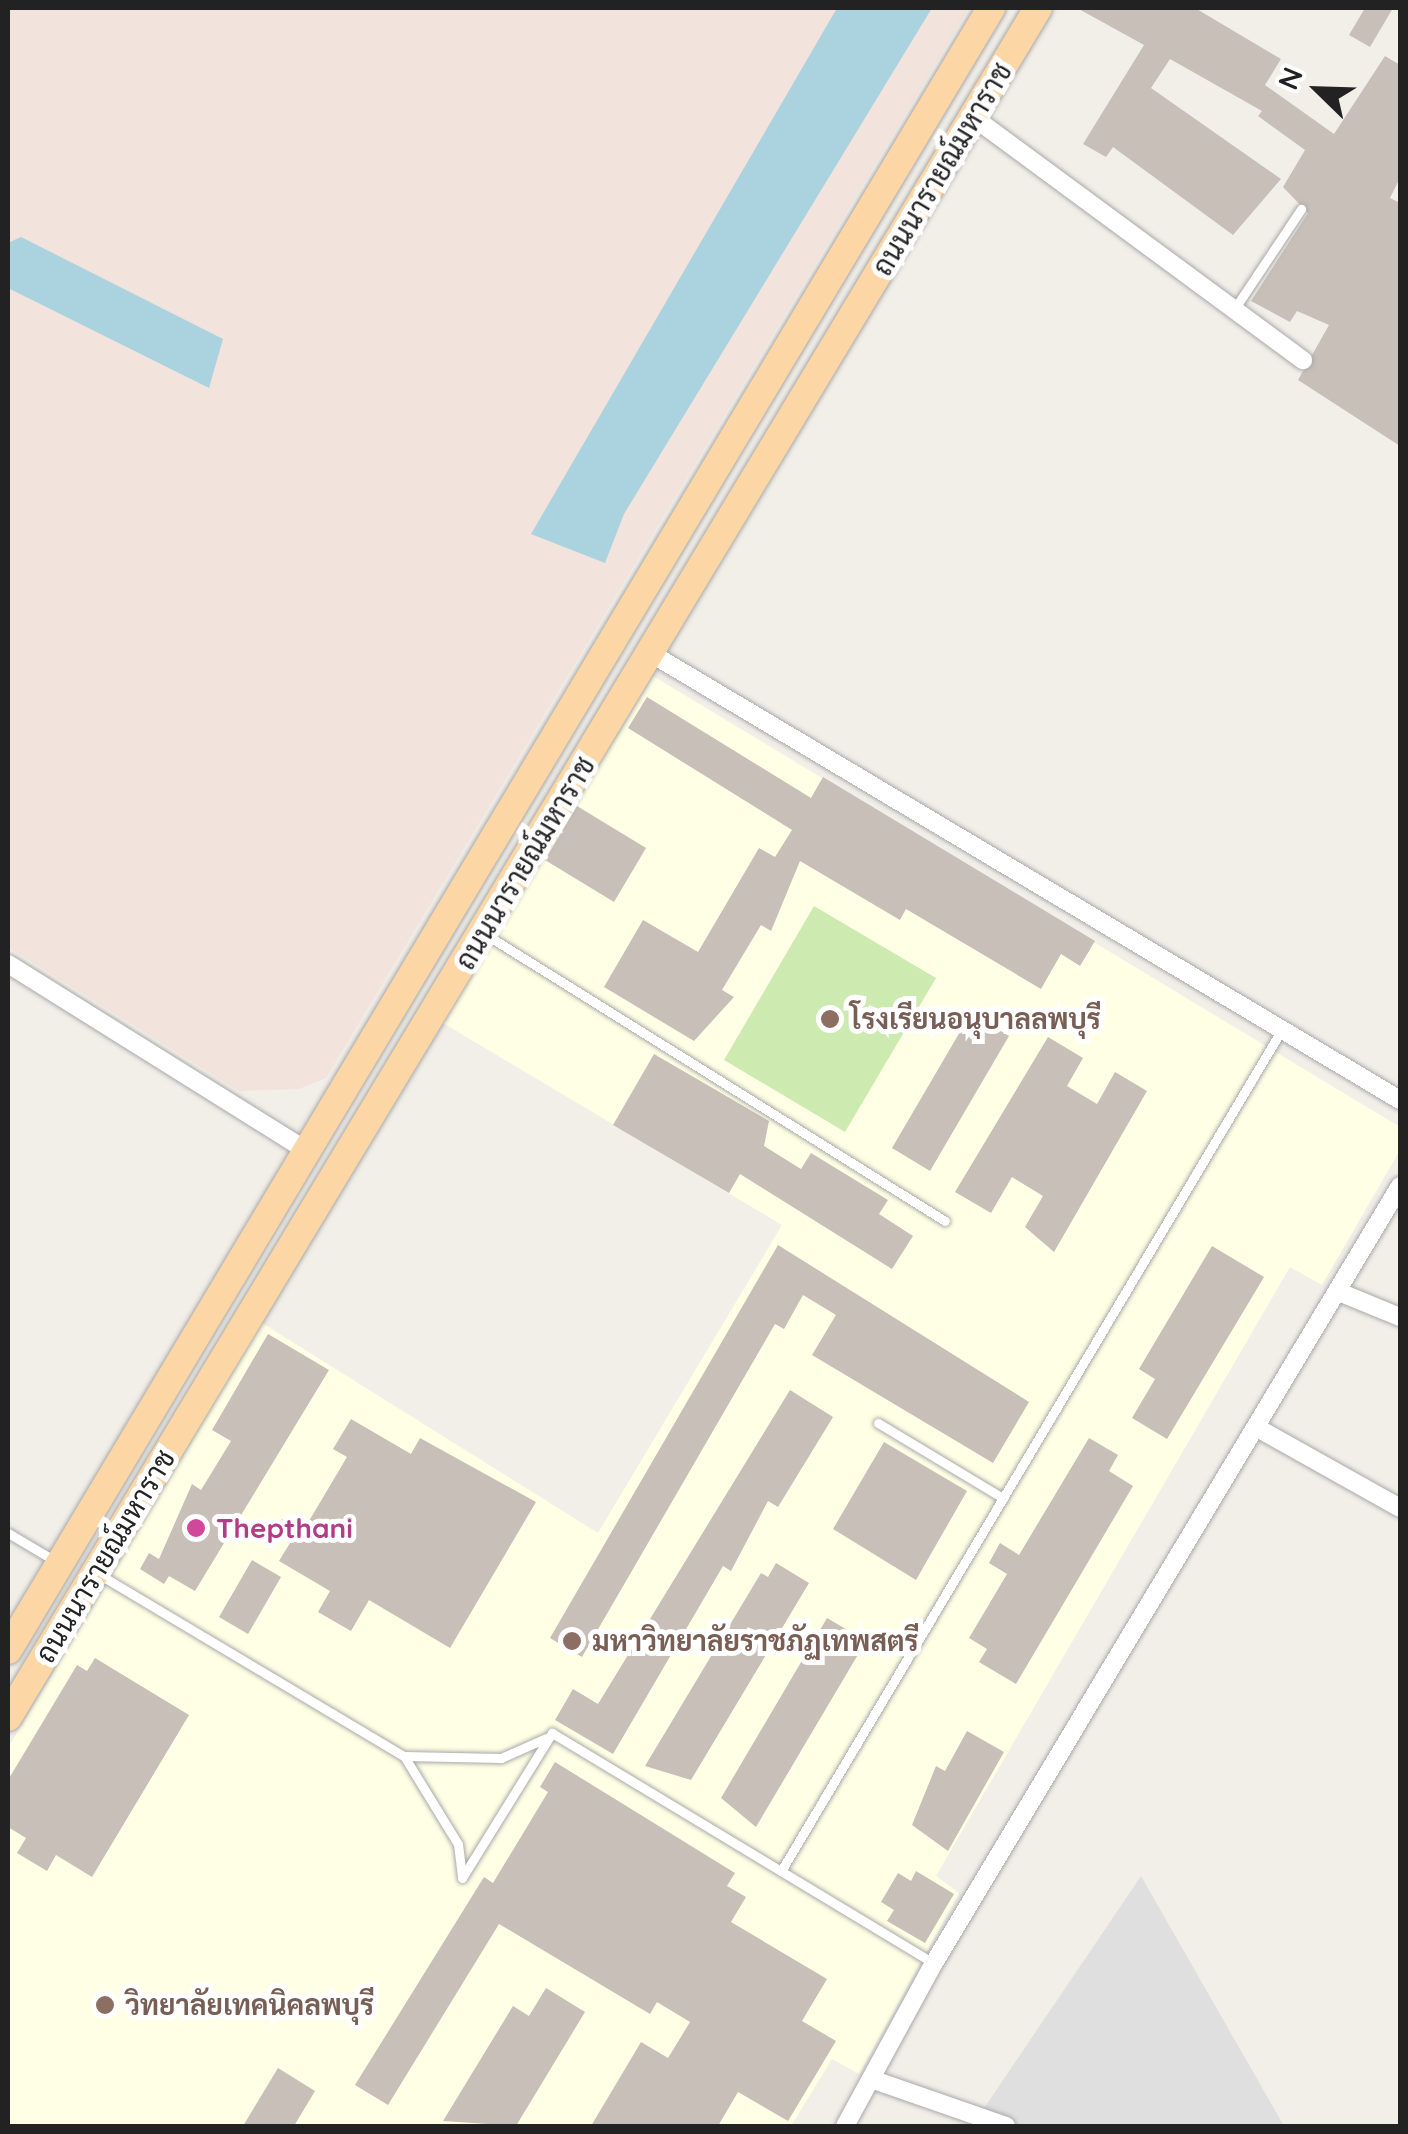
<!DOCTYPE html>
<html>
<head>
<meta charset="utf-8">
<style>
  body { margin:0 }
  #map { position:relative; width:1408px; height:2134px; overflow:hidden; background:#f2efe9; font-family:Quicksand,Sarabun,sans-serif }
  div>[style] { position:absolute }
  .residential>* { inset:0; background:#e0dfdf }
  .education>* { inset:0; background:#ffffe5 }
  .military>* { inset:0; background:#f3e3dd }
  .grass>* { inset:0; background:#cdebb0 }
  .water>* { inset:0; background:#aad3df }
  .building>* { inset:0; background:#c7bfb8 }
  .roads { filter:drop-shadow(0 0 2px #a9a9a9) drop-shadow(0 0 2px #a9a9a9) }
  .lane>* { height:9px; margin:-4.5px; padding:0 4.5px; transform-origin:4.5px; border-radius:4.5px; background:#fff }
  .street>* { height:18px; margin:-9px; padding:0 9px; transform-origin:9px; border-radius:9px; background:#fff }
  .primary>* { height:28px; margin:-14px; padding:0 14px; transform-origin:14px; border-radius:14px; background:#fcd6a4 }
  .dots>* { width:28px; height:28px; translate:-50% -50%; box-sizing:border-box; border:5px solid #fff; border-radius:50% }
  span { translate:-50% -50%; white-space:nowrap; text-align:center; line-height:1.15; -webkit-text-stroke:10px #fff; paint-order:stroke }
  .street-label { font-size:28px; color:#222 }
  .education-label { font-size:28px; color:#785e54; font-weight:700 }
  .left { translate:0 -50%; text-align:left }
  .hotel-label { font-size:28px; color:#b23c85; font-weight:700 }
  .frame { position:absolute; inset:0; border:10px solid #222; pointer-events:none }
  .north { position:absolute; left:1268px; top:40px; width:100px; height:100px; -webkit-text-stroke:8px #fff; paint-order:stroke; rotate:293deg; font-size:28px; font-weight:700; line-height:40px; text-align:center; color:#222 }
  .north::after { content:''; display:block; margin:auto; width:35px; height:45px; background:#222; clip-path:polygon(50% 0,100% 100%,50% 72%,0 100%) }
</style>
</head>
<body>
<div id="map">
  <div class="residential">
    <div style="clip-path:polygon(1141px 1876px,1284px 2126px,972px 2126px)"></div>
  </div>
  <div class="education">
    <div style="clip-path:polygon(653px 676px,1400px 1127px,1400px 1150px,1322px 1285px,1290px 1267px,936px 1876px,959px 1893px,859px 2074px,832px 2059px,791px 2126px,8px 2126px,8px 1748px,262px 1323px,598px 1533px,782px 1225px,443px 1023px)"></div>
  </div>
  <div class="military">
    <div style="clip-path:polygon(8px 8px,969px 8px,326px 1078px,299px 1089px,239px 1091px,8px 947px)"></div>
  </div>
  <div class="grass">
    <div style="clip-path:polygon(814px 906px,936px 978px,845px 1132px,724px 1060px)"></div>
  </div>
  <div class="water">
    <div style="clip-path:polygon(837px 8px,932px 8px,624px 514px,605px 563px,531px 534px)"></div>
    <div style="clip-path:polygon(21px 237px,223px 339px,209px 388px,8px 288px,8px 243px)"></div>
  </div>
  <div class="building">
    <div style="clip-path:polygon(1077px 8px,1195px 8px,1281px 59px,1265px 85px,1334px 134px,1385px 56px,1400px 65px,1400px 178px,1390px 198px,1400px 203px,1400px 446px,1298px 380px,1329px 325px,1297px 311px,1290px 322px,1251px 301px,1308px 213px,1283px 187px,1305px 150px,1258px 116px,1262px 111px,1170px 59px,1151px 88px,1281px 179px,1233px 235px,1113px 147px,1106px 157px,1083px 144px,1144px 45px)"></div>
    <div style="clip-path:polygon(1365px 8px,1393px 8px,1370px 47px,1349px 35px)"></div>
    <div style="clip-path:polygon(647px 697px,811px 798px,823px 777px,1095px 941px,1080px 966px,1061px 954px,1041px 989px,906px 909px,900px 920px,800px 861px,771px 931px,761px 925px,722px 990px,734px 997px,694px 1041px,604px 987px,643px 920px,698px 952px,759px 848px,775px 857px,792px 830px,628px 728px)"></div>
    <div style="clip-path:polygon(577px 806px,646px 848px,614px 902px,545px 860px)"></div>
    <div style="clip-path:polygon(971px 1013px,1009px 1036px,930px 1171px,892px 1148px)"></div>
    <div style="clip-path:polygon(1048px 1037px,1083px 1058px,1067px 1086px,1097px 1104px,1115px 1072px,1147px 1091px,1054px 1252px,1025px 1227px,1043px 1196px,1012px 1177px,991px 1213px,955px 1192px)"></div>
    <div style="clip-path:polygon(654px 1054px,769px 1121px,764px 1146px,801px 1169px,811px 1153px,888px 1200px,879px 1214px,913px 1236px,892px 1269px,740px 1174px,729px 1193px,613px 1125px)"></div>
    <div style="clip-path:polygon(778px 1245px,1029px 1402px,993px 1463px,812px 1355px,836px 1315px,803px 1295px,784px 1329px,775px 1324px,582px 1657px,550px 1638px)"></div>
    <div style="clip-path:polygon(1212px 1246px,1264px 1277px,1167px 1439px,1132px 1418px,1155px 1379px,1139px 1369px)"></div>
    <div style="clip-path:polygon(268px 1334px,329px 1370px,195px 1591px,169px 1576px,164px 1584px,140px 1569px,149px 1553px,159px 1559px,192px 1484px,201px 1490px,231px 1441px,212px 1430px)"></div>
    <div style="clip-path:polygon(790px 1390px,833px 1417px,778px 1507px,768px 1501px,731px 1571px,723px 1566px,613px 1754px,555px 1720px,573px 1689px,598px 1704px)"></div>
    <div style="clip-path:polygon(351px 1419px,411px 1454px,420px 1438px,536px 1502px,450px 1648px,369px 1600px,351px 1631px,318px 1612px,330px 1591px,279px 1561px,290px 1543px,274px 1533px,282px 1519px,303px 1531px,347px 1457px,333px 1449px)"></div>
    <div style="clip-path:polygon(1089px 1438px,1118px 1455px,1109px 1471px,1133px 1486px,1016px 1684px,979px 1662px,987px 1649px,969px 1638px,1007px 1574px,989px 1563px,1000px 1543px,1019px 1555px)"></div>
    <div style="clip-path:polygon(884px 1442px,967px 1491px,916px 1580px,833px 1529px)"></div>
    <div style="clip-path:polygon(252px 1560px,281px 1577px,248px 1634px,219px 1617px)"></div>
    <div style="clip-path:polygon(776px 1563px,809px 1583px,691px 1780px,645px 1766px,761px 1573px,768px 1577px)"></div>
    <div style="clip-path:polygon(827px 1618px,866px 1641px,756px 1827px,721px 1798px)"></div>
    <div style="clip-path:polygon(95px 1658px,189px 1715px,92px 1877px,56px 1855px,47px 1871px,17px 1853px,26px 1838px,8px 1827px,8px 1780px,77px 1665px,87px 1671px)"></div>
    <div style="clip-path:polygon(967px 1731px,1004px 1752px,948px 1851px,912px 1825px,936px 1766px,945px 1771px)"></div>
    <div style="clip-path:polygon(555px 1762px,735px 1873px,727px 1886px,746px 1897px,731px 1922px,827px 1979px,802px 2021px,836px 2041px,788px 2121px,738px 2092px,718px 2126px,591px 2126px,641px 2042px,668px 2058px,690px 2022px,657px 2002px,650px 2014px,499px 1924px,388px 2105px,355px 2085px,484px 1877px,493px 1883px,548px 1792px,540px 1787px)"></div>
    <div style="clip-path:polygon(916px 1871px,954px 1894px,925px 1943px,887px 1921px,894px 1910px,881px 1902px,898px 1873px,911px 1881px)"></div>
    <div style="clip-path:polygon(546px 1988px,585px 2012px,516px 2126px,443px 2121px,513px 2006px,529px 2016px)"></div>
    <div style="clip-path:polygon(278px 2068px,315px 2091px,294px 2126px,243px 2126px)"></div>
  </div>
  <div class="roads">
    <div class="lane">
      <div style="left:1233px;top:311px;width:123px;rotate:-56.3deg"></div>
      <div style="left:485px;top:934px;width:542px;rotate:31.96deg"></div>
      <div style="left:878px;top:1423px;width:146px;rotate:31deg"></div>
      <div style="left:8px;top:1533px;width:57px;rotate:30.6deg"></div>
      <div style="left:100px;top:1575px;width:354px;rotate:30.8deg"></div>
      <div style="left:404px;top:1756px;width:103px;rotate:58.5deg"></div>
      <div style="left:458px;top:1844px;width:34px;rotate:83deg"></div>
      <div style="left:462px;top:1878px;width:171px;rotate:-58.2deg"></div>
      <div style="left:552px;top:1733px;width:446px;rotate:31.1deg"></div>
      <div style="left:404px;top:1756px;width:97px;rotate:1.2deg"></div>
      <div style="left:501px;top:1758px;width:49px;rotate:-24deg"></div>
      <div style="left:781px;top:1871px;width:978px;rotate:-59.24deg"></div>
    </div>
    <div class="street">
      <div style="left:973px;top:117px;width:410px;rotate:36.4deg"></div>
      <div style="left:652px;top:654px;width:871px;rotate:30.81deg"></div>
      <div style="left:8px;top:964px;width:353px;rotate:32deg"></div>
      <div style="left:1339px;top:1292px;width:66px;rotate:22.3deg"></div>
      <div style="left:1261px;top:1430px;width:159px;rotate:29.3deg"></div>
      <div style="left:871px;top:2079px;width:143px;rotate:19.2deg"></div>
      <div style="left:845px;top:2126px;width:186px;rotate:-61.4deg"></div>
      <div style="left:934px;top:1963px;width:906px;rotate:-59.05deg"></div>
    </div>
    <div class="primary">
      <div style="left:8px;top:1650px;width:1914px;rotate:-59.09deg"></div>
      <div style="left:8px;top:1717px;width:1995px;rotate:-58.92deg"></div>
    </div>
  </div>
  <div class="dots">
    <div style="left:830px;top:1019px;background:#8d6e63"></div>
    <div style="left:196px;top:1528px;background:#d1479c"></div>
    <div style="left:572px;top:1641px;background:#8d6e63"></div>
    <div style="left:105px;top:2005px;background:#8d6e63"></div>
  </div>
  <div class="street-label">
    <span style="left:942px;top:169px;rotate:-59deg">ถนนนารายณ์มหาราช</span>
    <span style="left:525px;top:863px;rotate:-59deg">ถนนนารายณ์มหาราช</span>
    <span style="left:105px;top:1556px;rotate:-59deg">ถนนนารายณ์มหาราช</span>
  </div>
  <div class="education-label">
    <span class="left" style="left:850px;top:1019px">โรงเรียนอนุบาลลพบุรี</span>
    <span class="left" style="left:592px;top:1641px">มหาวิทยาลัยราชภัฏเทพสตรี</span>
    <span class="left" style="left:125px;top:2005px">วิทยาลัยเทคนิคลพบุรี</span>
  </div>
  <div class="hotel-label">
    <span class="left" style="left:216px;top:1528px">Thepthani</span>
  </div>
  <div class="frame"></div>
  <div class="north">N</div>
</div>
</body>
</html>
